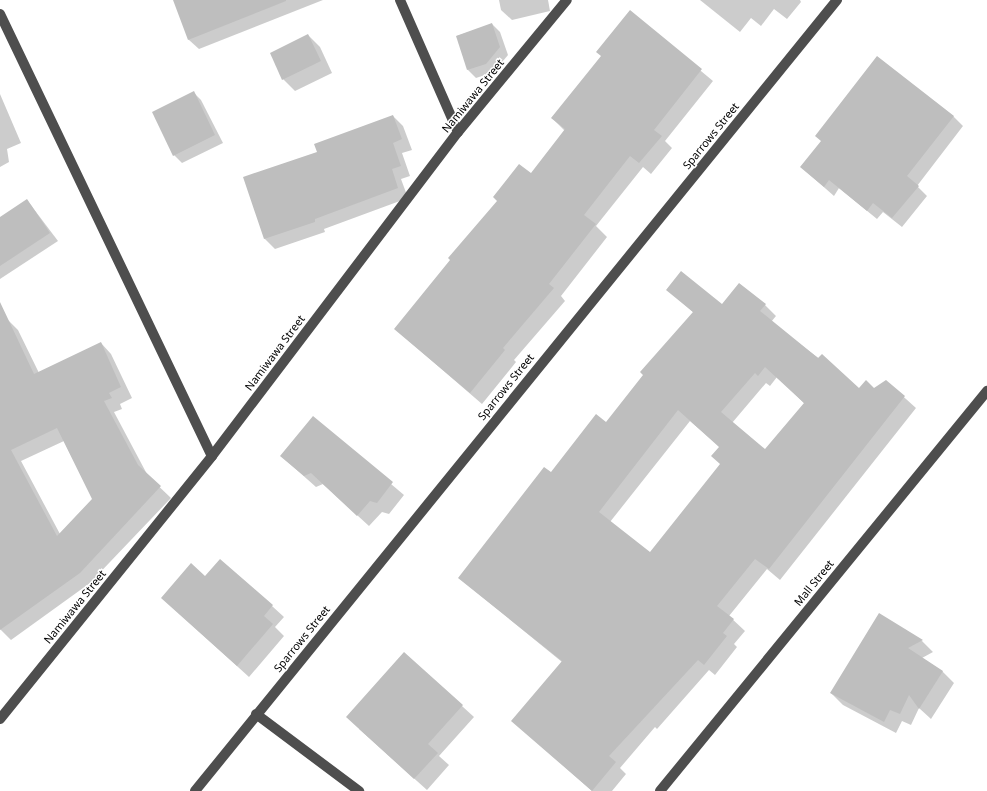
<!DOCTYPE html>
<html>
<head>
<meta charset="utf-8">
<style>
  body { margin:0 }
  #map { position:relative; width:987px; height:791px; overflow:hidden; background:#fff; font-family:"Noto Sans",sans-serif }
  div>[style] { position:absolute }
  .shadow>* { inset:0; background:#0003 }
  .building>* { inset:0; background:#bebebe }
  .minor>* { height:10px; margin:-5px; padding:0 5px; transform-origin:5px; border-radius:5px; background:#4e4e4e }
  span { translate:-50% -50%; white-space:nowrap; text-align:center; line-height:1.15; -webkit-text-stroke:3px #fff; paint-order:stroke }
  .street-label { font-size:11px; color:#000 }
</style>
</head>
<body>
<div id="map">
  <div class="shadow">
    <div style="clip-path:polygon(174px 0,323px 0,199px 49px,189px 40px)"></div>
    <div style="clip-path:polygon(499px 0,548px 0,550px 11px,512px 20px,501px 10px)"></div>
    <div style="clip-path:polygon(700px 0,800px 0,801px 2px,787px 19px,774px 9px,761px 26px,751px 18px,740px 32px)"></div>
    <div style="clip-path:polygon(630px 12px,713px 81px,665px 141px,672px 148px,651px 174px,643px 167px,596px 226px,607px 237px,561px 296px,565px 301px,514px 360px,516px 362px,482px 404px,395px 329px,531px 174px,565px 131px,552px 118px,602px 56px)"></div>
    <div style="clip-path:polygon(492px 24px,500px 32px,508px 55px,494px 72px,476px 78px,468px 70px,457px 36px)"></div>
    <div style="clip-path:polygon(308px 35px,320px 47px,332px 73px,295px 91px,283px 79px)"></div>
    <div style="clip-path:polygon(193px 92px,201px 100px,223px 143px,182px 163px,174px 155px)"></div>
    <div style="clip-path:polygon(0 94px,21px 143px,7px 149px,9px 162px,0 167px)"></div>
    <div style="clip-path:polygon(393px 116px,403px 126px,412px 150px,402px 153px,410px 176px,401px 179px,408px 198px,324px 229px,325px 232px,275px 249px,264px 238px,319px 153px)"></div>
    <div style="clip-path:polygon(953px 116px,963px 126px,917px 186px,927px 196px,902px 227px,883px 212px,877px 219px,839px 188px,834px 196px,801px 167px)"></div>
    <div style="clip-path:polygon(27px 200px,58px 241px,0 279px,0 219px)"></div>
    <div style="clip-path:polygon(evenodd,668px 290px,722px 305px,765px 305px,776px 316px,771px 322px,859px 389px,874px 389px,886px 381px,916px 408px,780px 580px,767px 569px,729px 616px,745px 631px,734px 644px,737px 647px,715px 675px,709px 670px,657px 729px,655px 727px,620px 768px,626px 774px,612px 791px,592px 791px,513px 721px,562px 662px,459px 578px,551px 474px,606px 423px,694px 313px,668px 290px,777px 377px,805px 404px,765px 450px,732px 423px,766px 383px,770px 386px,777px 377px,668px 290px,690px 421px,720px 447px,721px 464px,650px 554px,610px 522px,690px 421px)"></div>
    <div style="clip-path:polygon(evenodd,7px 319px,18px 330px,39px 373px,101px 343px,111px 354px,132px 398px,120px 404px,122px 409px,114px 412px,148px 476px,171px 498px,90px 583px,11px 640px,0 629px,0 323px,7px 319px,64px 441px,93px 499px,60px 534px,21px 461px,64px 441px)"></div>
    <div style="clip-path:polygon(313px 418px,404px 495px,389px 514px,382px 512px,369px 526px,323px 484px,316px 487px,281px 456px)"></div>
    <div style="clip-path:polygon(205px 578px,272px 606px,284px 617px,275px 627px,284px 636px,249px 677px,162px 598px)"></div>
    <div style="clip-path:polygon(879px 615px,922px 641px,933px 652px,922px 658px,942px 671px,954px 683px,931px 719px,919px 708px,911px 725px,902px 721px,896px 733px,843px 705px,831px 693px)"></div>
    <div style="clip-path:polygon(404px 653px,474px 717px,439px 756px,449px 765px,427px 790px,359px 729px)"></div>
  </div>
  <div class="building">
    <div style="clip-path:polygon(173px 0,286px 0,286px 1px,188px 40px)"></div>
    <div style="clip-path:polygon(630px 10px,702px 69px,654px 130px,662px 136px,639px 163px,630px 156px,584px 215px,596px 224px,549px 284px,554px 288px,503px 348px,505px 350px,470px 393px,394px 329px,450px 260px,448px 258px,497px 201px,493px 197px,519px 164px,531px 173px,565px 129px,551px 118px,601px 56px,596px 52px)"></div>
    <div style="clip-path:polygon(492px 23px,500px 47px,486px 64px,467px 70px,456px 36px)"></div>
    <div style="clip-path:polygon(308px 34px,321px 61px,282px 80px,270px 53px)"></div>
    <div style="clip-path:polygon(877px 56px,954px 116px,907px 176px,919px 186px,892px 218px,873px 203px,867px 211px,829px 180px,824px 187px,800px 167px,821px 141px,815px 136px)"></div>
    <div style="clip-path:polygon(194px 91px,215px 135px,173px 156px,152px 112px)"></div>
    <div style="clip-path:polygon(393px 115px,402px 139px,393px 143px,401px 166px,392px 169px,398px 188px,315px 219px,315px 222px,264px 239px,243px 177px,317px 152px,314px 144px)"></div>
    <div style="clip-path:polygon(27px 199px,50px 233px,0 266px,0 217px)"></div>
    <div style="clip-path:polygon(evenodd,681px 271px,722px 304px,739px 283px,766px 304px,760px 311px,818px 358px,822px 354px,859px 388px,866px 380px,874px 388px,886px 380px,905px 396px,769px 569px,755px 559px,717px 606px,734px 619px,723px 633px,727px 636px,704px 665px,698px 660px,609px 756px,616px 762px,592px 791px,511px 721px,562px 661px,458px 578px,544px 467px,551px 472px,596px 414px,606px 422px,643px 375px,640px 372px,693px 312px,666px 290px,681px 271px,765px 367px,804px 403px,765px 449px,721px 412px,755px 373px,758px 376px,765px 367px,681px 271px,678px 410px,719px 447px,711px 456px,720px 464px,650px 552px,599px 512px,678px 410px)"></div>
    <div style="clip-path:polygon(evenodd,0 302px,34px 374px,101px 342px,121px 387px,109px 393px,112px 398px,104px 401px,138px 465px,161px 486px,80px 573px,0 630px,0 302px,57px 428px,92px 499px,57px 536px,11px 450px,57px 428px)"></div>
    <div style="clip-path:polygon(313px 416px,393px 482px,377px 503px,370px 501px,357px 516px,311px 473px,304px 476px,280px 456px)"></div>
    <div style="clip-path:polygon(220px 559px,273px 605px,264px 616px,273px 624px,237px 666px,161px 598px,191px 563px,205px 576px)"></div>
    <div style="clip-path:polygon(879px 613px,923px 640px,908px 648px,943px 671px,919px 709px,909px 695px,900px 714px,890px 710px,884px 722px,830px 693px)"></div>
    <div style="clip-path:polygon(404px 652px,463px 705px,428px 744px,438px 753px,414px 779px,346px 717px)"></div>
  </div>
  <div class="minor">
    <div style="left:400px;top:0;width:144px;rotate:66.3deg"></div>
    <div style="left:0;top:14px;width:490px;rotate:64.4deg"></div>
    <div style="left:256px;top:714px;width:129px;rotate:36.8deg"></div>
    <div style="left:0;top:719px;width:338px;rotate:-51.1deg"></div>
    <div style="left:212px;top:456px;width:407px;rotate:-52.8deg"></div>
    <div style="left:458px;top:132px;width:171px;rotate:-50.5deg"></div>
    <div style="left:195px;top:791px;width:1019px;rotate:-50.94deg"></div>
    <div style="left:660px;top:791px;width:517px;rotate:-50.73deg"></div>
  </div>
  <div class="street-label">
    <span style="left:473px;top:96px;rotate:-51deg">Namiwawa Street</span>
    <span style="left:711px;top:136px;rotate:-51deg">Sparrows Street</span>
    <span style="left:275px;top:353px;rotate:-53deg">Namiwawa Street</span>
    <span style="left:506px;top:387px;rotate:-51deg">Sparrows Street</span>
    <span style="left:814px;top:583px;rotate:-51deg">Mall Street</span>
    <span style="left:75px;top:607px;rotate:-51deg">Namiwawa Street</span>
    <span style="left:302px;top:639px;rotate:-51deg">Sparrows Street</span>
  </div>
</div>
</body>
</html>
